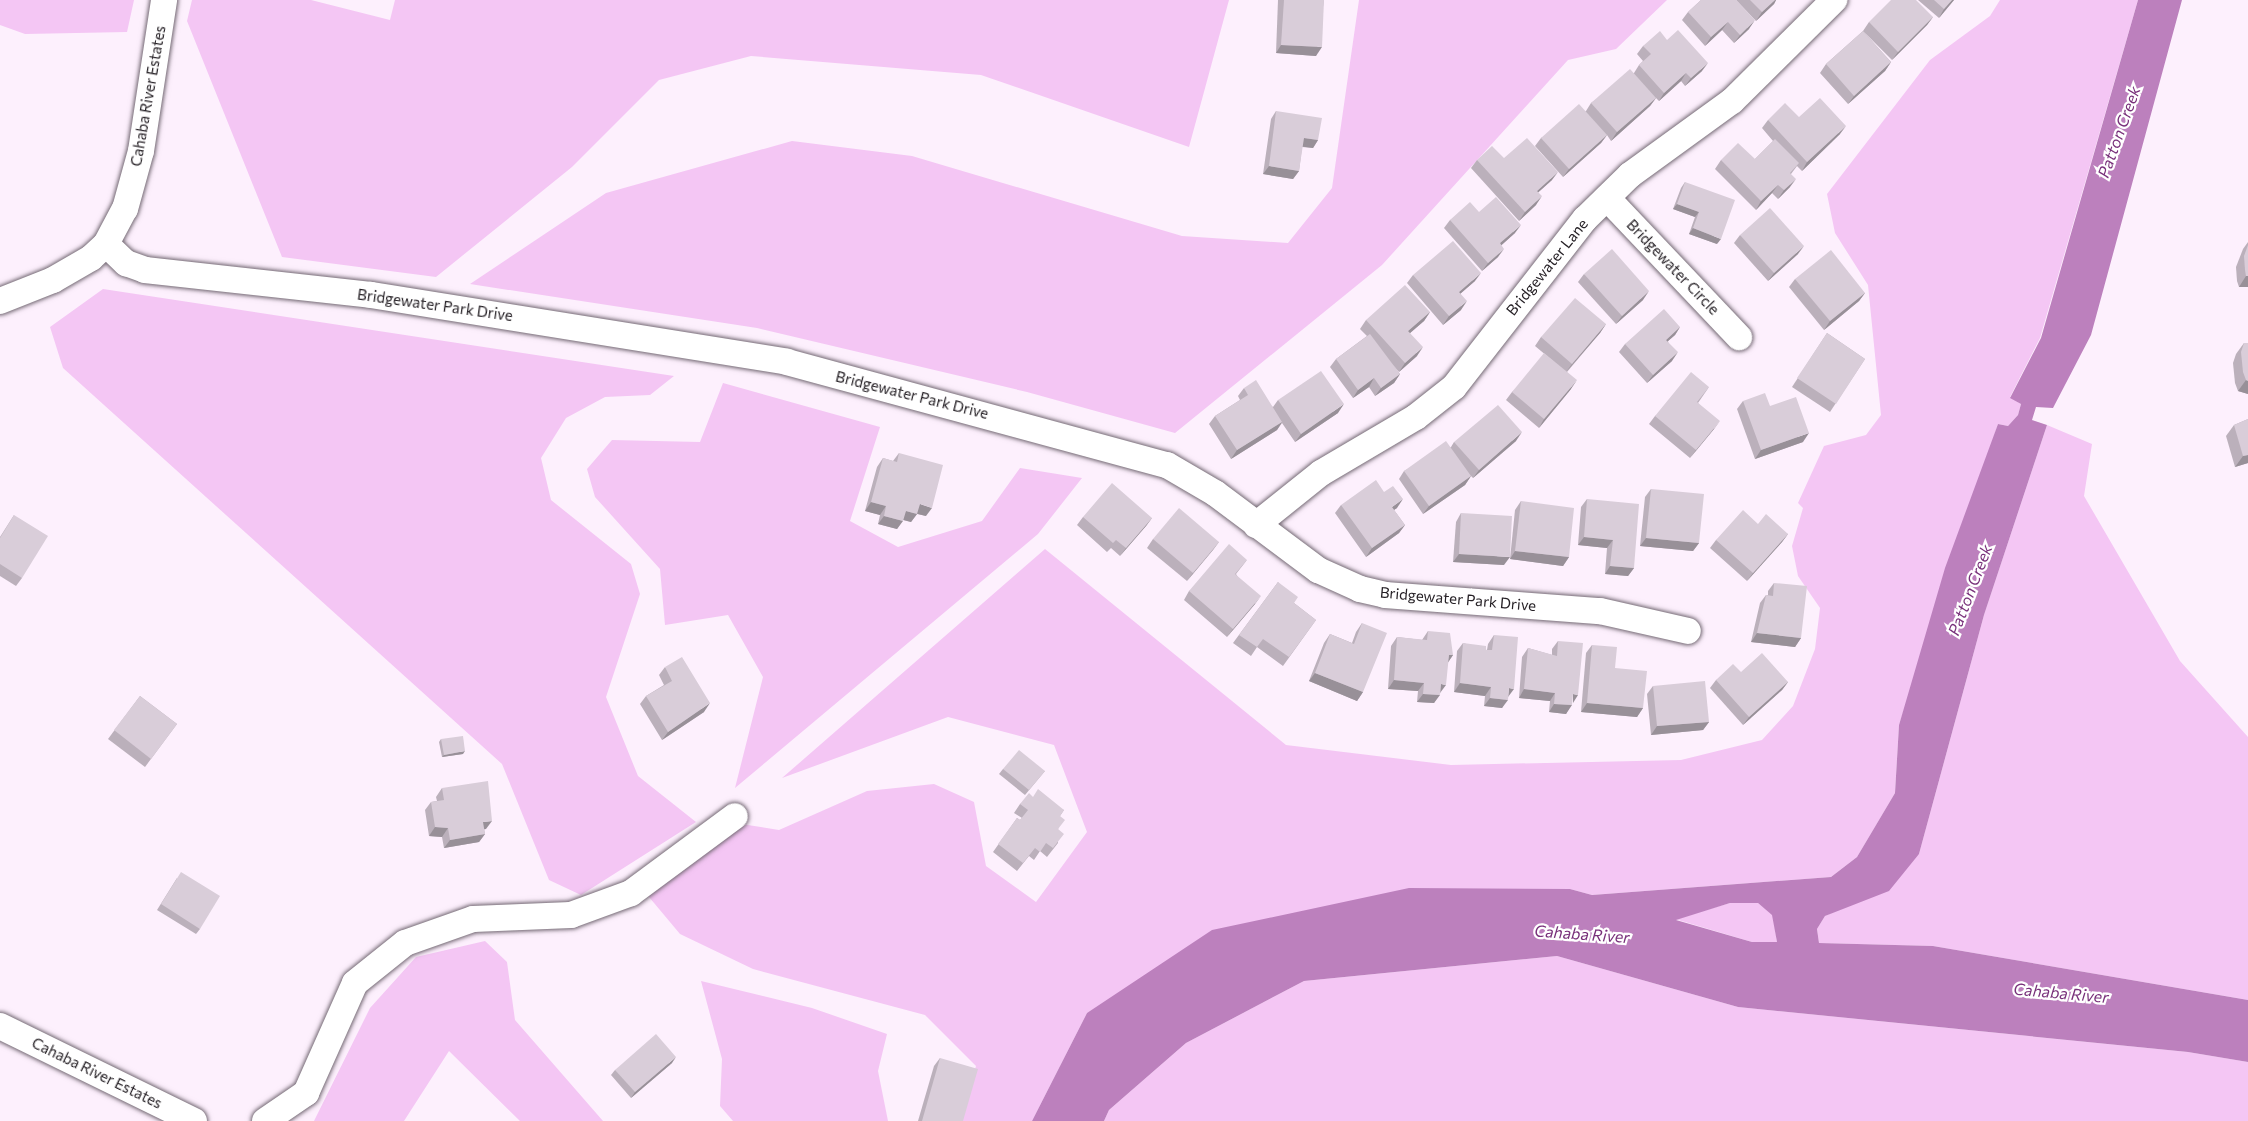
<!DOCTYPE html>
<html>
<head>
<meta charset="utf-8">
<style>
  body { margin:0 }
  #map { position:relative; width:2248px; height:1121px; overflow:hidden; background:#fdf0fd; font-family:Commissioner,sans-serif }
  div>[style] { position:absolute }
  .green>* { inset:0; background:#f4c6f4 }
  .water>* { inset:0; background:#bc80bd }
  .roads { filter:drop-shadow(0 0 2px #756a75) drop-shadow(0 0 2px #756a75) }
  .minor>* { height:26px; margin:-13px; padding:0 13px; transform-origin:13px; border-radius:13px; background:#fff }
  .wall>* { inset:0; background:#bbb0bb }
  .shaded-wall>* { inset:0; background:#989098 }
  .building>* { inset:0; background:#d9cdd9 }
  span { translate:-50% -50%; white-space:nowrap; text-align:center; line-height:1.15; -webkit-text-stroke:4.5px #fff; paint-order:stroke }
  .street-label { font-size:15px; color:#262126 }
  .water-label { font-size:16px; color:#78307a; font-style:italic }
</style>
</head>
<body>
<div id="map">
  <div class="green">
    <div style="clip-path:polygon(0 0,134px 0,127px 32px,25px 34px,0 25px)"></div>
    <div style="clip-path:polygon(192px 0,311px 0,390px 20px,395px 0,1229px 0,1189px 147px,981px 75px,751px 56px,659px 80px,572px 167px,436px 277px,282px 257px,187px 21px)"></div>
    <div style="clip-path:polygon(1359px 0,1667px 0,1616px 49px,1568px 60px,1382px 265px,1175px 433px,1027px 392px,757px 328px,470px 284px,606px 193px,792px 141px,912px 156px,1182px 236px,1288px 243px,1332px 188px)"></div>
    <div style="clip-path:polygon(2000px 0,2138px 0,2040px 338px,2010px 397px,2021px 404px,2018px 415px,2008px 426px,1998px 424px,1899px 725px,1895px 793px,1857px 857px,1831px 877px,1592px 895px,1570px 889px,1087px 1013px,1032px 1121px,960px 1121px,976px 1066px,925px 1015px,753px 969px,680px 934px,644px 891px,735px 823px,779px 830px,867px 791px,934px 784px,974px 802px,986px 866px,1036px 902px,1087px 832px,1054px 745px,948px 717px,782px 778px,1045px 549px,1286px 745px,1451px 765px,1681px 760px,1762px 740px,1793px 706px,1815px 649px,1820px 608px,1798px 576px,1792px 546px,1803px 508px,1798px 503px,1824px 446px,1866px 435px,1881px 415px,1868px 285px,1835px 233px,1827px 194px,1930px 60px,1990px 16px)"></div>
    <div style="clip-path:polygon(103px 289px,674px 376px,650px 395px,605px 397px,566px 418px,541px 458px,551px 500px,631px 564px,640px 594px,606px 697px,638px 776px,696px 822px,581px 895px,549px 880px,502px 764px,63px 368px,50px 327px)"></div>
    <div style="clip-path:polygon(723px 383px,880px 427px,850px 521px,898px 547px,982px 521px,1020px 468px,1082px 478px,1038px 534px,735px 788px,763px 677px,728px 615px,665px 625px,660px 569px,595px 497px,587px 469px,612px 440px,700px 442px)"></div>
    <div style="clip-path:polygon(2047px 425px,2092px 444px,2084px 496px,2180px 661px,2248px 737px,2248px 1000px,1933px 946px,1819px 943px,1817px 929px,1825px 916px,1846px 906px,1919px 854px,1984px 615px)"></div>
    <div style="clip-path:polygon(1730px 903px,1758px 903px,1773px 915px,1777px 942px,1752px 942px,1675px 919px)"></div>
    <div style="clip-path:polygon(485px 941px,507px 962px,515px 1020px,603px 1121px,520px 1121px,449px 1051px,404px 1121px,314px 1121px,370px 1008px,416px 957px)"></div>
    <div style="clip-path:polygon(1557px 956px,1738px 1007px,2188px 1052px,2248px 1062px,2248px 1121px,1104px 1121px,1109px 1110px,1186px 1043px,1304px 981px)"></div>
    <div style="clip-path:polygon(701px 981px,812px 1008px,887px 1034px,878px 1071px,888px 1121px,733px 1121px,720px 1106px,722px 1059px)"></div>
  </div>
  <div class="water">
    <div style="clip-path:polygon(evenodd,2138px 0,2182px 0,2091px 335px,2053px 408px,2036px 407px,2032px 420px,2047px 425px,1984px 615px,1919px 854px,1889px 891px,1825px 916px,1817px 929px,1819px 943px,1933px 946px,2248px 1000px,2248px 1062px,2188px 1052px,1738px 1007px,1557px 956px,1304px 981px,1186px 1043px,1109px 1110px,1104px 1121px,1032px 1121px,1087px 1013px,1212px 930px,1409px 888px,1570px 889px,1592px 895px,1831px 877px,1857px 857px,1895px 793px,1899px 725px,1945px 568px,1998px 424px,2008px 426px,2018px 415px,2021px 404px,2010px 398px,2041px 338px,2138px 0,1730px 903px,1758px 903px,1772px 915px,1777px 942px,1752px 942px,1676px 920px,1730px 903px)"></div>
  </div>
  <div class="roads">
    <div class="minor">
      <div style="left:1607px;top:198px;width:192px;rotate:46.5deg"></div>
      <div style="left:106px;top:244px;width:28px;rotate:44deg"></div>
      <div style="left:126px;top:263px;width:20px;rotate:20deg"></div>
      <div style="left:145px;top:270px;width:227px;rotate:6.3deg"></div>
      <div style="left:371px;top:295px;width:421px;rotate:9.1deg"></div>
      <div style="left:787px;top:362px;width:394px;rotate:15.2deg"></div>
      <div style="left:1167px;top:465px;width:56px;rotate:30.3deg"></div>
      <div style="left:1215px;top:493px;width:129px;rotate:36.8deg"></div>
      <div style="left:1318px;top:570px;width:46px;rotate:24.3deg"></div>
      <div style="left:1360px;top:589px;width:26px;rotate:13deg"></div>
      <div style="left:1385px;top:595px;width:216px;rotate:4.3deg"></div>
      <div style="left:1600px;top:611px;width:90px;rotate:12.8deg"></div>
      <div style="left:0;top:301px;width:57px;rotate:-21.6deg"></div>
      <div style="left:53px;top:280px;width:44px;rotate:-30.1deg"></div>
      <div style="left:91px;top:258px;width:21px;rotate:-43deg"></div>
      <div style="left:106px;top:244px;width:40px;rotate:-62deg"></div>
      <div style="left:125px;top:209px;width:60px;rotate:-74.6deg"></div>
      <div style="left:141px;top:151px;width:153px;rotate:-81.3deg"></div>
      <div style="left:1256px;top:525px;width:83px;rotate:-38.7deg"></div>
      <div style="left:1321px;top:473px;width:110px;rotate:-30.5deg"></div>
      <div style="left:1416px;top:417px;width:48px;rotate:-38.3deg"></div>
      <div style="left:1454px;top:387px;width:213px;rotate:-52.1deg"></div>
      <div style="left:1585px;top:219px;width:63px;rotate:-44.4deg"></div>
      <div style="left:1630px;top:175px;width:126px;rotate:-36deg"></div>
      <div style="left:1732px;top:101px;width:144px;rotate:-44.7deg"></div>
      <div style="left:0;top:1026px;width:216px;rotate:26.1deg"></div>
      <div style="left:265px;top:1121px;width:50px;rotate:-34.3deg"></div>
      <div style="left:306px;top:1093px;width:120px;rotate:-66deg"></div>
      <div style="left:355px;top:983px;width:64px;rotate:-38.7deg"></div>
      <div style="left:405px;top:943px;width:72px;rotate:-19.4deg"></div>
      <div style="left:473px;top:919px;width:98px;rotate:-2.3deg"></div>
      <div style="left:571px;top:915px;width:64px;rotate:-20.1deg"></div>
      <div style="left:631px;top:893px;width:129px;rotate:-36.5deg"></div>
    </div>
  </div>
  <div class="wall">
    <div style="clip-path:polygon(1278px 0,1324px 0,1316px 56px,1276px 53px)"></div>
    <div style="clip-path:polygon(1701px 0,1749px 29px,1734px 43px,1722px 30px,1705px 46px,1682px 20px,1688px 12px)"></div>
    <div style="clip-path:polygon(1736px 0,1776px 0,1774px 4px,1756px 21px)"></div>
    <div style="clip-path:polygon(1918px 0,1954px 0,1939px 18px)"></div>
    <div style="clip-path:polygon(1933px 17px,1927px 25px,1892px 60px,1863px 31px,1891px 62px,1885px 71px,1848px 104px,1820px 73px,1826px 64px,1863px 31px,1869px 22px)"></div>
    <div style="clip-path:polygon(1667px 40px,1702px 71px,1685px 86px,1681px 81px,1659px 101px,1656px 98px,1650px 106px,1611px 141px,1607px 135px,1601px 143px,1563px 177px,1535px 146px,1541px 138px,1586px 111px,1591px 103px,1634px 73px,1639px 65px,1643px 61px,1637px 54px,1643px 46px)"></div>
    <div style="clip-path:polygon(1276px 111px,1318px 140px,1313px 148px,1302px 147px,1299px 171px,1293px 179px,1263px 174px,1271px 119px)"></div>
    <div style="clip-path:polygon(1799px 117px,1840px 134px,1802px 171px,1797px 166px,1791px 174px,1790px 187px,1778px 199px,1772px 193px,1756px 210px,1715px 169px,1721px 160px,1755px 159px,1773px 141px,1762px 128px,1768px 120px)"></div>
    <div style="clip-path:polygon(1504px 158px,1552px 180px,1538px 192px,1536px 205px,1519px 221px,1471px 168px,1477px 160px)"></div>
    <div style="clip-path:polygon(1685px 182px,1717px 244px,1689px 234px,1695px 217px,1673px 209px,1681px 188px)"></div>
    <div style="clip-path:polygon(1479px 212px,1515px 233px,1501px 245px,1498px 257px,1482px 271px,1444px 228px,1450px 220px)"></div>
    <div style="clip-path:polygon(1740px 235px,1798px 254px,1768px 281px,1734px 243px)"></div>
    <div style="clip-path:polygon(2248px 242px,2248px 287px,2239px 287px,2237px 281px,2236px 267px,2243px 249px)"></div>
    <div style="clip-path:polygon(1584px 274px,1643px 300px,1616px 324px,1578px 282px)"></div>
    <div style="clip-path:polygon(1413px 275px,1475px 281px,1460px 294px,1461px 310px,1443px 325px,1407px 283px)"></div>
    <div style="clip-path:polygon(1795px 279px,1865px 293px,1859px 301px,1824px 330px,1789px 287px)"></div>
    <div style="clip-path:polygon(1430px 312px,1424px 321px,1410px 333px,1417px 356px,1399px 372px,1392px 364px,1400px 374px,1394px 383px,1375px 396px,1369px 387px,1353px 398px,1330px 367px,1336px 359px,1367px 336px,1360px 329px,1366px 320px)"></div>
    <div style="clip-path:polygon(1606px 324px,1600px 333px,1567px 372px,1571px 389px,1539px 428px,1506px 400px,1512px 392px,1553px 361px,1535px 346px,1541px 337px)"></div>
    <div style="clip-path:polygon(1680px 327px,1675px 335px,1668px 341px,1672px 361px,1647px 383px,1619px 352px,1625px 344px)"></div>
    <div style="clip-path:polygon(1827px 333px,1865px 359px,1830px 412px,1792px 387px)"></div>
    <div style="clip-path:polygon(2244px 343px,2248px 343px,2248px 394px,2238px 391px,2235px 383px,2233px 363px,2236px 354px)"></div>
    <div style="clip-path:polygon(1709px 387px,1698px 403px,1714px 429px,1690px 458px,1649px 424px,1655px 416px)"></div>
    <div style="clip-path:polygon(1244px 388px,1273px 407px,1278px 400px,1338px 413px,1295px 442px,1282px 423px,1277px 430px,1231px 459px,1209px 424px,1215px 416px,1240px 400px,1238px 396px)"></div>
    <div style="clip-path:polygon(1743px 401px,1770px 406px,1803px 442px,1755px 459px,1737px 409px)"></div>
    <div style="clip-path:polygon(2248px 419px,2248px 463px,2235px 467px,2226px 436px,2234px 425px)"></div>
    <div style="clip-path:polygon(1516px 441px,1473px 478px,1471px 476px,1465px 485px,1423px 514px,1399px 479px,1404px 471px,1451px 447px,1454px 442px)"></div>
    <div style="clip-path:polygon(899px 453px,926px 516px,917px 514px,911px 522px,903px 520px,897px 529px,878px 524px,880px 515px,865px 511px,877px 467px,883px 458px,893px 461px)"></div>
    <div style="clip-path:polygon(1651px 489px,1699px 543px,1693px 551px,1640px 546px,1645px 497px)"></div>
    <div style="clip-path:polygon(1587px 499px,1634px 568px,1628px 576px,1605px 574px,1607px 548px,1578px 545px,1581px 507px)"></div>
    <div style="clip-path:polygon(1521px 501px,1569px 557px,1563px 566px,1510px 559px,1515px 510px)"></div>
    <div style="clip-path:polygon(1341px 505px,1397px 508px,1394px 510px,1405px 525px,1399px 533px,1366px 557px,1335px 513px)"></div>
    <div style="clip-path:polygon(1461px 513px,1504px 565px,1453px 562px,1456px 522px)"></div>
    <div style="clip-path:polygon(14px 515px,22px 578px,16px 586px,0 576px,0 537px)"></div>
    <div style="clip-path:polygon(1083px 517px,1152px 518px,1146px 526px,1120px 556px,1111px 548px,1107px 552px,1077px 525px)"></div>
    <div style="clip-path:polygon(1758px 524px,1788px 534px,1782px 542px,1747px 581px,1710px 548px,1716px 540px)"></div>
    <div style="clip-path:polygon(1153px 539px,1219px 542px,1187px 581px,1147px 548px)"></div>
    <div style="clip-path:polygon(1247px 560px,1236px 574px,1255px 604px,1227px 637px,1184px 600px,1189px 591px)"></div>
    <div style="clip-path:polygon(1278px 582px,1294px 603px,1316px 620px,1283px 666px,1257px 647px,1251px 656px,1233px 643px)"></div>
    <div style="clip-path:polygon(1774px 583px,1801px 638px,1795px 647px,1751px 642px,1760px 603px,1766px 595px,1768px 595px,1768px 591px)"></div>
    <div style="clip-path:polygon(1362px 623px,1363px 692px,1357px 701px,1309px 681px,1324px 643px,1330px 634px,1352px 643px,1356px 632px)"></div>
    <div style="clip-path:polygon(1428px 631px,1453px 655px,1448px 662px,1440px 693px,1434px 703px,1417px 702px,1418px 691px,1388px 689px,1391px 646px,1397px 637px,1422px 640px)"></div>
    <div style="clip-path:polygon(1494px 635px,1508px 697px,1502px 708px,1484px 706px,1485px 696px,1454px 692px,1457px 651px,1463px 643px,1487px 650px,1488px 644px)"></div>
    <div style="clip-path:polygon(1558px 641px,1572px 703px,1566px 714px,1549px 712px,1550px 701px,1519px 698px,1522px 657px,1528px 648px,1552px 655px,1552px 649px)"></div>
    <div style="clip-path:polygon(1592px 645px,1615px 668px,1643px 708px,1637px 717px,1581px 712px,1586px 653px)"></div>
    <div style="clip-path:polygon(665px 667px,704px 712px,662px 740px,640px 704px,646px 696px,664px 685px,659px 675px)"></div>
    <div style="clip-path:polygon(1741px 672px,1788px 682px,1782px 690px,1743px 725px,1710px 688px,1716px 680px)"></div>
    <div style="clip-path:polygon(1653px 686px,1709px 722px,1703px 730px,1651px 735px,1647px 694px)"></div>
    <div style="clip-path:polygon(140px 696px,177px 724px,145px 767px,108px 739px)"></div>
    <div style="clip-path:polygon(441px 739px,463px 754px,442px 757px,439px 742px)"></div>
    <div style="clip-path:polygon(1003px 769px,1045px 771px,1025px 795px,999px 774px)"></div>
    <div style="clip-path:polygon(442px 788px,486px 829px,484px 829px,485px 834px,479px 842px,444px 848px,442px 837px,429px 836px,425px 810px,431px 802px,437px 801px,436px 797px)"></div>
    <div style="clip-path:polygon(1033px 797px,1064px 810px,1060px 816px,1058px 830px,1058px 843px,1047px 857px,1040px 851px,1034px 860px,1029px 856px,1017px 871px,993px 852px,1017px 818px,1020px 820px,1022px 818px,1014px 813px,1020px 804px)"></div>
    <div style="clip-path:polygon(177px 878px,200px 929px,196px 934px,157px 910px)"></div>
    <div style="clip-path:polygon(940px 1058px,963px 1121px,918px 1121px,934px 1066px)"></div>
    <div style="clip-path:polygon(672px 1063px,631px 1098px,611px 1075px,615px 1070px)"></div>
  </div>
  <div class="shaded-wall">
    <div style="clip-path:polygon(1775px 0,1776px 0,1774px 4px,1756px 21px,1762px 12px)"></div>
    <div style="clip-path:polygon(1952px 0,1954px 0,1939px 18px,1944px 9px)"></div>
    <div style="clip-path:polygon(1933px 17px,1927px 25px,1892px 60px,1898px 52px)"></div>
    <div style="clip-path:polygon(1755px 20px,1749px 29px,1734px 43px,1740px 35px)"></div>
    <div style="clip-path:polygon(1728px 22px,1722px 30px,1705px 46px,1711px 37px)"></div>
    <div style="clip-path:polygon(1281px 45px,1322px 47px,1316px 56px,1276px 53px)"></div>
    <div style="clip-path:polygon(1891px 62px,1885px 71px,1848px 104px,1854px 96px)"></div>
    <div style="clip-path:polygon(1708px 63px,1702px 71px,1685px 86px,1691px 78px)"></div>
    <div style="clip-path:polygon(1686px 73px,1681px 81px,1659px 101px,1664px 93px)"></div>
    <div style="clip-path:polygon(1656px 98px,1650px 106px,1611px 141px,1617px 132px)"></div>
    <div style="clip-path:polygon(1846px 126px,1840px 134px,1802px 171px,1807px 162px)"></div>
    <div style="clip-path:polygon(1607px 135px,1601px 143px,1563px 177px,1569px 169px)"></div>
    <div style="clip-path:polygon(1304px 138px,1318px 140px,1313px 148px,1298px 146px)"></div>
    <div style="clip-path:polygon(1269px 166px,1299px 171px,1293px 179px,1263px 174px)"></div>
    <div style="clip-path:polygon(1558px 172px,1552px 180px,1531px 199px,1537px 191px)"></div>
    <div style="clip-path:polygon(1796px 179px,1790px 187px,1778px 199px,1784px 190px)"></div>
    <div style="clip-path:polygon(1778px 185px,1772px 193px,1756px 210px,1761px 201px)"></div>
    <div style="clip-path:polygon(1542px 196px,1536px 205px,1519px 221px,1525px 212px)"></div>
    <div style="clip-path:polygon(1677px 204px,1699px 212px,1695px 217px,1673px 209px)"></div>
    <div style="clip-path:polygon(1521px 225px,1515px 233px,1494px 252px,1500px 243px)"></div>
    <div style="clip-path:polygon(1693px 228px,1721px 239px,1717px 244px,1689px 234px)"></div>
    <div style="clip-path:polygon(1804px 246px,1798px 254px,1768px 281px,1774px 273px)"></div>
    <div style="clip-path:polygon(1504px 249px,1498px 257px,1482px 271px,1488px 263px)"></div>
    <div style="clip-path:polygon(1481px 273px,1475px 281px,1453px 300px,1459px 292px)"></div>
    <div style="clip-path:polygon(2246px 276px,2248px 276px,2248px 287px,2239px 287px)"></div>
    <div style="clip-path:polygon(1649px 291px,1643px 300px,1616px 324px,1622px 316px)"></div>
    <div style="clip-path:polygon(1865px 293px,1859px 301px,1824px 330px,1830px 321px)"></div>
    <div style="clip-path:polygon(1467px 301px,1461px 310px,1443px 325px,1449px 316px)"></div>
    <div style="clip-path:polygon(1430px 312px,1424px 321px,1402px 340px,1408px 331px)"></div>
    <div style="clip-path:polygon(1606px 324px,1600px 333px,1566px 372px,1572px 364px)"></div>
    <div style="clip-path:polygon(1680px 327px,1675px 335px,1660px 348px,1666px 340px)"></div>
    <div style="clip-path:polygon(1423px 347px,1417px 356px,1399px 372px,1405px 363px)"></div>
    <div style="clip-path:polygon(1678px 352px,1672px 361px,1647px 383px,1653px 375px)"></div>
    <div style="clip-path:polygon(1400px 374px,1394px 383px,1375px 396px,1381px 388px)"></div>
    <div style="clip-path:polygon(1374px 378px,1369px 387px,1353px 398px,1358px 390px)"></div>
    <div style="clip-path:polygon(1577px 380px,1571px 389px,1539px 428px,1544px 419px)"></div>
    <div style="clip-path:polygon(2246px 380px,2248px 381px,2248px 394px,2238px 391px)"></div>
    <div style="clip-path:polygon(1344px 404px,1338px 413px,1295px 442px,1301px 434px)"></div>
    <div style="clip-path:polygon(1720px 421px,1714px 429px,1690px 458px,1696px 450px)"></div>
    <div style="clip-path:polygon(1282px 422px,1277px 430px,1231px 459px,1237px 450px)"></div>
    <div style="clip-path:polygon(1522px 432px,1516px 441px,1473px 478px,1479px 470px)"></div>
    <div style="clip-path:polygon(1809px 433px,1803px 442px,1755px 459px,1761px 450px)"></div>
    <div style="clip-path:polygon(2248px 455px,2248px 463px,2235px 467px,2243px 456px)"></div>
    <div style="clip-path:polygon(1471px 476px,1465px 485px,1423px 514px,1429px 506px)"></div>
    <div style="clip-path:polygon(1403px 499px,1397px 508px,1386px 515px,1392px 507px)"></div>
    <div style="clip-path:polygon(871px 502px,886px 506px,880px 515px,865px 511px)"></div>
    <div style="clip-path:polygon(920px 504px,932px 508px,926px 516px,914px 513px)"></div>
    <div style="clip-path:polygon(906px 511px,917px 514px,911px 522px,900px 519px)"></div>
    <div style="clip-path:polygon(884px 516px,903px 521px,897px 529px,878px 524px)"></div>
    <div style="clip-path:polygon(1152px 518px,1146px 526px,1120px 556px,1126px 548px)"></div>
    <div style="clip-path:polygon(1405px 525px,1399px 533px,1366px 557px,1372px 548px)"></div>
    <div style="clip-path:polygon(1788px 534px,1782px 542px,1747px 581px,1753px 573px)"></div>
    <div style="clip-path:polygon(1584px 537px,1613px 540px,1607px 548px,1578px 545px)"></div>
    <div style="clip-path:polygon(1646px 538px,1699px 543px,1693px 551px,1640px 546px)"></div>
    <div style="clip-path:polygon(1219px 542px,1213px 550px,1187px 581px,1193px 573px)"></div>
    <div style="clip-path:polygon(1515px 551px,1569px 557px,1563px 566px,1510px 559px)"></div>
    <div style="clip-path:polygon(1459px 554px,1510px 557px,1504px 565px,1453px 562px)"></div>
    <div style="clip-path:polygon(1610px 566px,1634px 568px,1628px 576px,1605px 574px)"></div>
    <div style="clip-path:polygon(1261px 596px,1255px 604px,1227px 637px,1233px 629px)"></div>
    <div style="clip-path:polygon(1757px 633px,1801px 638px,1795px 647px,1751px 642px)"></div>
    <div style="clip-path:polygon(1449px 655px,1453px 655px,1447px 664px)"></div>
    <div style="clip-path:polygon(1315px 673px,1363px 692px,1357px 701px,1309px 681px)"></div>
    <div style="clip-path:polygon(1394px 680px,1424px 683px,1418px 691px,1388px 689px)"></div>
    <div style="clip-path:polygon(1788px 682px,1782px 690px,1743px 725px,1749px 717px)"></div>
    <div style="clip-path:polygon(1460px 683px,1491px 687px,1485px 696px,1454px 692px)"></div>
    <div style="clip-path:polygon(1441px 684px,1446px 685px,1440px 693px)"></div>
    <div style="clip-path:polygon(1509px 688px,1514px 689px,1508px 697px)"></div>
    <div style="clip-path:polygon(1524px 689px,1555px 693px,1550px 701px,1519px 698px)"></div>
    <div style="clip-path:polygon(1423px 694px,1440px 695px,1434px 703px,1417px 702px)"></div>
    <div style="clip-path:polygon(1573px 694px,1578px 695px,1573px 703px)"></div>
    <div style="clip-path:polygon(1490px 698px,1508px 700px,1502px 708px,1484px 706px)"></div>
    <div style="clip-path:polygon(710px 703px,704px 712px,662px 740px,668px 732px)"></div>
    <div style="clip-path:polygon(1587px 703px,1643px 708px,1637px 717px,1581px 712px)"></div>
    <div style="clip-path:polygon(1554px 704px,1572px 705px,1566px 714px,1549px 712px)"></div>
    <div style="clip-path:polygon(1709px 722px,1703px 730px,1651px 735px,1657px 726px)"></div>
    <div style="clip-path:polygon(465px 751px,463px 754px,442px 757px,444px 755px)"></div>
    <div style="clip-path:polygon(492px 821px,486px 829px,477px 831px,483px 822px)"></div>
    <div style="clip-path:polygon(435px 827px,448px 828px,442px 837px,429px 836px)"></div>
    <div style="clip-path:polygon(485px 834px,479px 842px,444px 848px,450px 840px)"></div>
    <div style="clip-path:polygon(676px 1057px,672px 1063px,631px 1098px,635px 1092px)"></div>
  </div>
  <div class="building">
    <div style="clip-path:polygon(1284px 0,1324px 0,1322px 47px,1281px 45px)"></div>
    <div style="clip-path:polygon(1701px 0,1736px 0,1755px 20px,1740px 35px,1728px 22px,1711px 37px,1688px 12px)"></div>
    <div style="clip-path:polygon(1750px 0,1775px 0,1762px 12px)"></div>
    <div style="clip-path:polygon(1891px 0,1916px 0,1933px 17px,1898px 52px,1869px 22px)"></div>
    <div style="clip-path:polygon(1934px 0,1952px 0,1944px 9px)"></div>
    <div style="clip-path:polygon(1678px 30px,1708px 63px,1691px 78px,1686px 73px,1664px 93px,1639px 65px,1651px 54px,1643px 46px,1660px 31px,1667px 40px)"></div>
    <div style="clip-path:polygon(1863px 31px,1891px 62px,1854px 96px,1826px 64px)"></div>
    <div style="clip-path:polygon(1630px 69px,1656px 98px,1617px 132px,1591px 103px)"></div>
    <div style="clip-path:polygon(1820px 98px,1846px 126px,1807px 162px,1768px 120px,1785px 103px,1799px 117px)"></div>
    <div style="clip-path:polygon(1579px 104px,1607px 135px,1569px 169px,1541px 138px)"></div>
    <div style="clip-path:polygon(1276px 111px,1322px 118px,1318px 140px,1304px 138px,1299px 171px,1269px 166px)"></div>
    <div style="clip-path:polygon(1527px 138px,1558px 172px,1537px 191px,1542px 196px,1525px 212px,1477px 160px,1492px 146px,1504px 158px)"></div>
    <div style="clip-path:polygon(1775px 139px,1799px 163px,1790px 173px,1796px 179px,1784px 190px,1778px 185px,1761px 201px,1721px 160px,1738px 143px,1755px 159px)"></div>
    <div style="clip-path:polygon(1685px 182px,1735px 200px,1721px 239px,1693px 228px,1699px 212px,1677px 204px)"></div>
    <div style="clip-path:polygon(1496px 197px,1521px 225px,1500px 243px,1504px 249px,1488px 263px,1450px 220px,1470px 202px,1479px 212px)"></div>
    <div style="clip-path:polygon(1770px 208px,1804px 246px,1774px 273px,1740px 235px)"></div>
    <div style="clip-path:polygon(1453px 241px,1481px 273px,1459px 292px,1467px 301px,1449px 316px,1413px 275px)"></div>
    <div style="clip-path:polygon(2248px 245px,2248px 276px,2246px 276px,2245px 270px,2244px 256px)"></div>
    <div style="clip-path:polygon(1612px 249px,1649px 291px,1622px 316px,1584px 274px)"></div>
    <div style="clip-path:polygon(1831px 250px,1865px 293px,1830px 321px,1795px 279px)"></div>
    <div style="clip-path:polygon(1405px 285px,1430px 312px,1408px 331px,1423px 347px,1405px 363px,1366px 320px)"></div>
    <div style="clip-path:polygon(1575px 298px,1606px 324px,1572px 364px,1541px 337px)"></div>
    <div style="clip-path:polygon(1664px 309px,1680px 327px,1666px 340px,1678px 352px,1653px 375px,1625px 344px)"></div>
    <div style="clip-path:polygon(1827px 333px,1865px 359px,1836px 404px,1797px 378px)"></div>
    <div style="clip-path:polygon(1370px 334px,1400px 374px,1381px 388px,1374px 378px,1358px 390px,1336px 359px)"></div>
    <div style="clip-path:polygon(2244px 343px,2248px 343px,2248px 381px,2246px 380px,2243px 372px,2241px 352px)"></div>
    <div style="clip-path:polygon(1544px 353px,1577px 380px,1544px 419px,1512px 392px)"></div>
    <div style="clip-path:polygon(1321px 371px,1344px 404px,1301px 434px,1278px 400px)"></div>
    <div style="clip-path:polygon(1691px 372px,1709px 387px,1697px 402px,1720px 421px,1696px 450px,1655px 416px)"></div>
    <div style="clip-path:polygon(1256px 380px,1282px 422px,1237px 450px,1215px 416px,1248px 395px,1244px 388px)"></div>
    <div style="clip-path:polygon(1765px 393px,1770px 406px,1796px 397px,1809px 433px,1761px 450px,1743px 401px)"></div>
    <div style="clip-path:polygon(1498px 405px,1522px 432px,1479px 470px,1454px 442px)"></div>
    <div style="clip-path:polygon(2248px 419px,2248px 455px,2243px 456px,2234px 425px)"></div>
    <div style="clip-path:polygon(1446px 441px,1471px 476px,1429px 506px,1404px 471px)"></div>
    <div style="clip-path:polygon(899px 453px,943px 465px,932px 508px,920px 504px,917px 514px,906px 511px,903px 521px,884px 516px,886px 506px,871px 502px,883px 458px,897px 462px)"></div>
    <div style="clip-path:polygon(1376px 480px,1384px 492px,1393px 486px,1403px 499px,1392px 507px,1405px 525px,1372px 548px,1341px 505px)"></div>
    <div style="clip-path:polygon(1112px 483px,1152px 518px,1126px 548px,1116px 540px,1113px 543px,1083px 517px)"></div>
    <div style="clip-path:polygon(1651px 489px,1704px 494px,1699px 543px,1646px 538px)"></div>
    <div style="clip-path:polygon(1587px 499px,1639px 504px,1634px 568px,1610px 566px,1613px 540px,1584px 537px)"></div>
    <div style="clip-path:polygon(1521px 501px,1574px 508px,1569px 557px,1515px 551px)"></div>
    <div style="clip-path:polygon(1179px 508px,1219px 542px,1193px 573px,1153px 539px)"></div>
    <div style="clip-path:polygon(1743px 510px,1758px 524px,1766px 514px,1788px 534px,1753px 573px,1716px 540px)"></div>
    <div style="clip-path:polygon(1461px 513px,1512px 516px,1510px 557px,1459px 554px)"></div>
    <div style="clip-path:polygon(14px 515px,48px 536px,22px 578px,0 564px,0 538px)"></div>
    <div style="clip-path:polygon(1229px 544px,1247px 560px,1235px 574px,1261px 596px,1233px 629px,1189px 591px)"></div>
    <div style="clip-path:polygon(1278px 582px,1298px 597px,1294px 603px,1316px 620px,1289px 657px,1263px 639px,1257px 647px,1239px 635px)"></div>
    <div style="clip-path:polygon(1774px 583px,1807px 586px,1801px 638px,1757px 633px,1766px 595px,1773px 596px)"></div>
    <div style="clip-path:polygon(1362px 623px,1387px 633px,1363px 692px,1315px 673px,1330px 634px,1354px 644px)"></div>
    <div style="clip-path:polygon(1428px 631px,1450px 633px,1453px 655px,1449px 655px,1446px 685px,1441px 684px,1440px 695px,1423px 694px,1424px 683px,1394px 680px,1397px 637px,1427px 640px)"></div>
    <div style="clip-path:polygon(1494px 635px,1518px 637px,1514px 689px,1509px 688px,1508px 700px,1490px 698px,1491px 687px,1460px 683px,1463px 643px,1486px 646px,1486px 650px,1492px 650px)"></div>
    <div style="clip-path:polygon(1558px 641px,1583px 643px,1578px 695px,1573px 694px,1572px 705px,1554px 704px,1555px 693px,1524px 689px,1528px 648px,1557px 656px)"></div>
    <div style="clip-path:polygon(1592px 645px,1617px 647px,1615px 668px,1647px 671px,1643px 708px,1587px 703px)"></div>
    <div style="clip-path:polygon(1762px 653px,1788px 682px,1749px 717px,1716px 680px,1733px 664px,1741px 672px)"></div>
    <div style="clip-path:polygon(682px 657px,710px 703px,668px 732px,646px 696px,672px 681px,665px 667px)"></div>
    <div style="clip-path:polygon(1705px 681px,1709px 722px,1657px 726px,1653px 686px)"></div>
    <div style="clip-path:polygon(140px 696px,177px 724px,151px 759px,114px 730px)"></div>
    <div style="clip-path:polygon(463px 736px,465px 751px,444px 755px,441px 739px)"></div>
    <div style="clip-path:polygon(1019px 750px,1045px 771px,1029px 790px,1003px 769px)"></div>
    <div style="clip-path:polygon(488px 781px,492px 821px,483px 822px,485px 834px,450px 840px,448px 828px,435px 827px,431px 802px,444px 800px,442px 788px)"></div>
    <div style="clip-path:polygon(1038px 789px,1064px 810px,1060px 816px,1065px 820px,1058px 829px,1064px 834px,1053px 848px,1046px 843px,1040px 852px,1035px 848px,1023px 863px,998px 844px,1017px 818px,1020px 820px,1028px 810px,1020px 804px,1029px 793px,1033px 797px)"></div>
    <div style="clip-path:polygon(181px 872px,220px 896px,200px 929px,161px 904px)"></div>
    <div style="clip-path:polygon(656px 1034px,676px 1057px,635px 1092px,615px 1070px)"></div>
    <div style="clip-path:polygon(940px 1058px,978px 1069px,963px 1121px,922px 1121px)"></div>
  </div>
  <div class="street-label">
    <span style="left:148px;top:96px;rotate:-80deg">Cahaba River Estates</span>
    <span style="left:1547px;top:267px;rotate:-51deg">Bridgewater Lane</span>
    <span style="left:1673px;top:267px;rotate:46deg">Bridgewater Circle</span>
    <span style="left:435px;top:305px;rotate:8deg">Bridgewater Park Drive</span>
    <span style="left:912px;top:395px;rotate:14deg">Bridgewater Park Drive</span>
    <span style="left:1458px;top:599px;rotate:5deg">Bridgewater Park Drive</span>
    <span style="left:97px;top:1073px;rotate:26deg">Cahaba River Estates</span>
  </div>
  <div class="water-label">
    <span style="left:2119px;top:132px;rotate:-70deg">Patton Creek</span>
    <span style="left:1970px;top:590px;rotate:-69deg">Patton Creek</span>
    <span style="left:1582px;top:934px;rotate:4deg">Cahaba River</span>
    <span style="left:2061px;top:993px;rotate:5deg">Cahaba River</span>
  </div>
</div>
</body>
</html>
